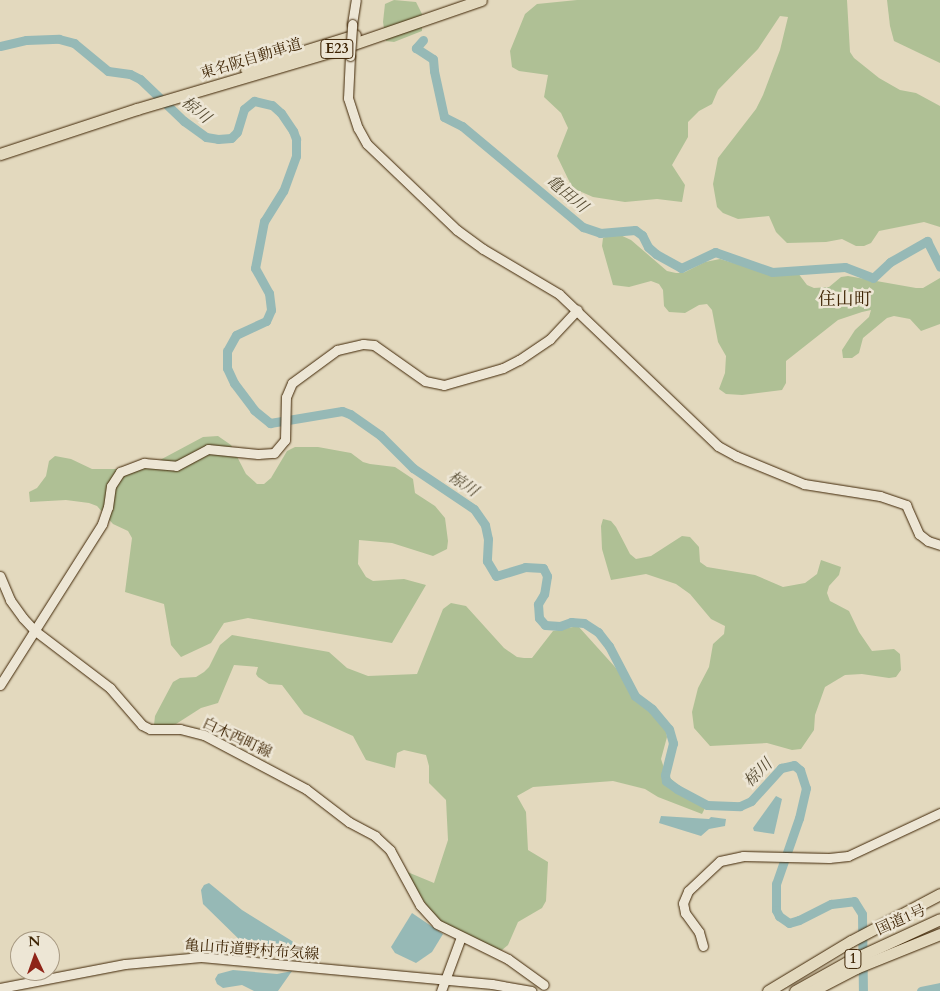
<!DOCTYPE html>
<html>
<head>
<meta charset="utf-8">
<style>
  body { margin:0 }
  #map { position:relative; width:940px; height:991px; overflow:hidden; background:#e3d9be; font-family:Cardo,"Noto Serif JP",serif }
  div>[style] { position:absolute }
  .green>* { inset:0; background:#afc095 }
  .water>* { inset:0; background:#96b9b6 }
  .river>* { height:9px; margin:-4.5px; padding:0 4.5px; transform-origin:4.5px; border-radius:4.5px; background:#96b9b6 }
  .roads { filter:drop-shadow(0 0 1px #3f2505) drop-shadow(0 0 1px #3f2505) }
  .secondary>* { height:9px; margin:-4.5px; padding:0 4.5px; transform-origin:4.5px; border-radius:4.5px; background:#ede6d5 }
  .highway>* { height:11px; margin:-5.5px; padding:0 5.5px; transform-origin:5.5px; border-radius:5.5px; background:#e3d9be }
  .bridges { filter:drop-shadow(0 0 1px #3f2505) drop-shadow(0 0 1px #3f2505) }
  .secondary-bridge>* { height:9px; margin:-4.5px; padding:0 4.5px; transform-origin:4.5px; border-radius:4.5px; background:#ede6d5 }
  span { translate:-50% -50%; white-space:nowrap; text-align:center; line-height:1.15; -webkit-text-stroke:5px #ede6d5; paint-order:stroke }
  .shield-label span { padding:1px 4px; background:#ede6d5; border:1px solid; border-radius:4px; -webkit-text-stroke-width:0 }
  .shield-label { font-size:14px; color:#3f2505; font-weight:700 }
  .street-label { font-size:15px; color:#3f2505 }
  .water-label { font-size:16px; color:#554a31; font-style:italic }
  .quarter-label { font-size:18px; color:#3f2505 }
  .north { position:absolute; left:10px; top:931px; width:50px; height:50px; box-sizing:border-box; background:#ede6d5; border:1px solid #a79982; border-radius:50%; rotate:357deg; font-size:14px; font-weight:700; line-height:20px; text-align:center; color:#3f2505 }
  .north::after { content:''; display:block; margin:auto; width:18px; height:22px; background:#8f2418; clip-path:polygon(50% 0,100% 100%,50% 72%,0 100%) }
</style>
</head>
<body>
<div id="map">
  <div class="green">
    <div style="clip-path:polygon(394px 0,416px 2px,422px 14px,422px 31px,394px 42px,386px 41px,383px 22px,385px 4px)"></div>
    <div style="clip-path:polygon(577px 0,847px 0,850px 52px,854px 58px,879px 78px,900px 90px,916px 93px,940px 106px,940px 227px,924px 222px,879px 231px,871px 243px,864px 246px,856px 246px,842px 239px,826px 242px,787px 243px,776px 232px,769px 216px,738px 219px,723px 213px,717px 207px,713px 184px,718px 158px,756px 109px,763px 95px,780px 50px,788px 17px,780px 16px,758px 49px,718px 90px,712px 104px,699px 111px,688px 122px,688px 137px,672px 165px,685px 185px,682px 202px,657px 199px,625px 202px,593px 197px,577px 190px,571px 185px,557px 156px,568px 128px,561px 113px,544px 97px,548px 75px,519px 71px,512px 67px,510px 51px,525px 14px,537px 4px)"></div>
    <div style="clip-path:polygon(887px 0,940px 0,940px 63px,894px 41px,890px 26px)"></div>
    <div style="clip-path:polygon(616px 233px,631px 240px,667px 271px,676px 273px,683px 273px,705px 262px,720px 259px,773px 275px,798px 273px,807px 285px,814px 288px,829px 287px,841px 277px,848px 276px,916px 288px,923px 288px,940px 278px,940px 324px,921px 331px,910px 319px,894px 316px,887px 318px,863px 338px,859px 353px,852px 358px,843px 358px,842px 350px,855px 330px,869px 317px,871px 310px,862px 312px,838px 320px,786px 361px,786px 383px,782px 390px,742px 395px,726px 394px,719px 389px,725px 373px,726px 356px,718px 342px,712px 310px,707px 304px,699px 305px,685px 313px,669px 312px,664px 306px,663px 290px,659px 284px,651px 281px,629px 287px,613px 285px,602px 246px,603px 238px)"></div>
    <div style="clip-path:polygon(218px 436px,231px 445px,246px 474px,257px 484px,264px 484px,271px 478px,287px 451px,295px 447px,318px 447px,351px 453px,363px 462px,370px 464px,395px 467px,413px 479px,415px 493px,435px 506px,445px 518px,448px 541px,447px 549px,433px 556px,392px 543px,359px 540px,358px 564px,366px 577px,373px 581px,404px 579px,426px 585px,392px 643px,248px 618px,224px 623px,211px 643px,181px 657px,171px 645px,164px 604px,125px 592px,132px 538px,128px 531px,113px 524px,97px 506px,89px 503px,66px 500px,30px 502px,29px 492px,37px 488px,46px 476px,49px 461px,55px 456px,71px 459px,92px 469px,129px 469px,160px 460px,203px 437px)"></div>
    <div style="clip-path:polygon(603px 519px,611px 521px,616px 527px,630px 554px,636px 559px,651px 556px,682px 536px,690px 537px,699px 547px,700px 562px,707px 567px,755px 575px,783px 587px,805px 583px,817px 574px,821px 560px,841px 567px,839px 575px,829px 586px,827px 593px,830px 601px,849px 611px,859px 632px,872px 651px,894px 649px,900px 654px,901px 670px,896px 677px,889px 678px,862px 674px,845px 675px,825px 687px,815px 715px,814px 730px,801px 749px,792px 750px,767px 743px,710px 746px,694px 728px,692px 712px,698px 688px,709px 667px,713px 644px,724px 634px,725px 626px,711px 619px,690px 594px,676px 584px,646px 574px,611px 580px,602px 549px,601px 526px)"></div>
    <div style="clip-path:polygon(451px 603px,466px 606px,504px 648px,517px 657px,524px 658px,532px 658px,553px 631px,578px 626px,615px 667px,645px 705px,664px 722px,667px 737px,661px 759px,666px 774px,689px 796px,706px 806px,702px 814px,658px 797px,645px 789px,613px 781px,533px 787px,517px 796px,526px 812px,528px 850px,548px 862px,546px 901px,542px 908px,518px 922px,508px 945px,502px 950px,494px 951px,441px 923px,432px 914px,405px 871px,434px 883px,448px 840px,446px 800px,429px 783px,429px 766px,426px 755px,404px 750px,397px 753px,395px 768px,366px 760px,353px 736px,304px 714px,282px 685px,269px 684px,258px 677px,256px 674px,258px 667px,234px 665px,218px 703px,201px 708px,176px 724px,169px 726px,154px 725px,155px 716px,173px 682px,180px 678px,196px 677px,204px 672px,209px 667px,220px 645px,232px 635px,329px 652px,347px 668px,368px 676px,417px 674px,443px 609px)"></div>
  </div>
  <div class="water">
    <div style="clip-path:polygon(776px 796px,782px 799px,774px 834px,754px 831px,753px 828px)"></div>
    <div style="clip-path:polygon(661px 816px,709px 819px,711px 817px,726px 819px,725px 826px,709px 829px,701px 836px,659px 823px)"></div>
    <div style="clip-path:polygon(209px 883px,242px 910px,292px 941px,309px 956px,249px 949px,203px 904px,201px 890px,204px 885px)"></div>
    <div style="clip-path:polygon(412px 913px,443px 934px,432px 952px,416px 963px,395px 953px,391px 947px)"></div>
    <div style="clip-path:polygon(233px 970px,277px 974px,292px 971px,278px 991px,254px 991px,242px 985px,223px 988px,217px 984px,215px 979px,218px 974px)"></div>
  </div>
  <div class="river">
    <div style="left:423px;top:40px;width:11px;rotate:131deg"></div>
    <div style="left:416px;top:48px;width:20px;rotate:33deg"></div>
    <div style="left:433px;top:59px;width:12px;rotate:85deg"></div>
    <div style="left:434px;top:71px;width:47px;rotate:77.7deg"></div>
    <div style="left:444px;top:117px;width:20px;rotate:27deg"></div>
    <div style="left:462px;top:126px;width:158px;rotate:39.9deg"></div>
    <div style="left:583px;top:227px;width:18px;rotate:19deg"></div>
    <div style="left:600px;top:233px;width:35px;rotate:-5deg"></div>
    <div style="left:635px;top:230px;width:9px;rotate:36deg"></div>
    <div style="left:642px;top:235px;width:13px;rotate:63deg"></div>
    <div style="left:648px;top:247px;width:11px;rotate:41deg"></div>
    <div style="left:656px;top:254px;width:29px;rotate:29deg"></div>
    <div style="left:681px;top:268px;width:38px;rotate:-25deg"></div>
    <div style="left:715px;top:252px;width:60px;rotate:19.3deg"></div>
    <div style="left:772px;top:272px;width:73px;rotate:-3.9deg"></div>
    <div style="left:845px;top:267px;width:30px;rotate:21deg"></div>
    <div style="left:873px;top:278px;width:23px;rotate:-43deg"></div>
    <div style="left:890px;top:262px;width:43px;rotate:-29.6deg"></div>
    <div style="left:927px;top:241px;width:29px;rotate:63deg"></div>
    <div style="left:0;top:46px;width:27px;rotate:-13deg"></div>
    <div style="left:26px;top:40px;width:33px;rotate:-2deg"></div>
    <div style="left:59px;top:39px;width:16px;rotate:15deg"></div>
    <div style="left:74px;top:43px;width:44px;rotate:39.5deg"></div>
    <div style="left:108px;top:71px;width:22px;rotate:8deg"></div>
    <div style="left:130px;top:74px;width:11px;rotate:27deg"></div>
    <div style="left:140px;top:79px;width:61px;rotate:43.7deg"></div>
    <div style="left:184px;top:121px;width:27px;rotate:36deg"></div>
    <div style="left:206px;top:137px;width:12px;rotate:9deg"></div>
    <div style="left:218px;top:139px;width:13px;rotate:-4deg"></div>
    <div style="left:231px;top:138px;width:8px;rotate:-45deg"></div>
    <div style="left:237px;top:132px;width:24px;rotate:-73deg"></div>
    <div style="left:244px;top:109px;width:13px;rotate:-39deg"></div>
    <div style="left:254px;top:101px;width:18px;rotate:13deg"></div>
    <div style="left:272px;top:105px;width:12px;rotate:42deg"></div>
    <div style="left:281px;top:113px;width:22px;rotate:56deg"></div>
    <div style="left:293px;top:131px;width:9px;rotate:69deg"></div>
    <div style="left:296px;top:139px;width:17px;rotate:90deg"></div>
    <div style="left:296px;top:156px;width:37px;rotate:110deg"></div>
    <div style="left:283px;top:191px;width:36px;rotate:122deg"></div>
    <div style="left:264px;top:221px;width:48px;rotate:100.8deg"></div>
    <div style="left:255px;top:268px;width:29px;rotate:61deg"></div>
    <div style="left:269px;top:293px;width:17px;rotate:83deg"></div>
    <div style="left:271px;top:310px;width:12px;rotate:114deg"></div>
    <div style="left:266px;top:321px;width:33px;rotate:155deg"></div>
    <div style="left:236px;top:335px;width:18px;rotate:119deg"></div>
    <div style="left:227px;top:351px;width:17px;rotate:90deg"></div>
    <div style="left:227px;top:368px;width:17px;rotate:65deg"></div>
    <div style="left:234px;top:383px;width:34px;rotate:53deg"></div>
    <div style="left:254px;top:410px;width:21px;rotate:39deg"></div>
    <div style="left:270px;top:423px;width:73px;rotate:-9.5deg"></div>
    <div style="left:342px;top:411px;width:9px;rotate:21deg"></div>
    <div style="left:350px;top:414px;width:37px;rotate:35deg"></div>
    <div style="left:380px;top:435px;width:47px;rotate:45deg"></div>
    <div style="left:413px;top:468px;width:73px;rotate:33.9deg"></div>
    <div style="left:474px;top:509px;width:19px;rotate:55deg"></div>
    <div style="left:485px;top:525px;width:14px;rotate:78deg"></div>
    <div style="left:488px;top:539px;width:22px;rotate:93deg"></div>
    <div style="left:487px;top:561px;width:17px;rotate:59deg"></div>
    <div style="left:496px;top:576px;width:30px;rotate:-17deg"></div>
    <div style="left:525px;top:567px;width:18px;rotate:3deg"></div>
    <div style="left:543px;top:568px;width:9px;rotate:63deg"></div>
    <div style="left:547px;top:576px;width:18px;rotate:99deg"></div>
    <div style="left:544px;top:594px;width:12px;rotate:121deg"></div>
    <div style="left:538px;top:604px;width:14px;rotate:86deg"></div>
    <div style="left:539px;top:618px;width:9px;rotate:49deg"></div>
    <div style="left:545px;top:625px;width:15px;rotate:4deg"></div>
    <div style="left:560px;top:626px;width:12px;rotate:-20deg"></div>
    <div style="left:571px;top:622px;width:13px;rotate:4deg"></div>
    <div style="left:584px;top:623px;width:17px;rotate:33deg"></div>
    <div style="left:598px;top:632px;width:18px;rotate:52deg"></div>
    <div style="left:609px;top:646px;width:56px;rotate:62.5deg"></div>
    <div style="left:635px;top:696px;width:21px;rotate:37deg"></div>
    <div style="left:652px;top:709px;width:26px;rotate:50deg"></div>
    <div style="left:669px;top:729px;width:15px;rotate:74deg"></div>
    <div style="left:673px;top:743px;width:33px;rotate:104deg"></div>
    <div style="left:665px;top:775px;width:6px;rotate:81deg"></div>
    <div style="left:666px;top:781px;width:14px;rotate:36deg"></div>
    <div style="left:677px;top:789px;width:34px;rotate:28deg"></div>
    <div style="left:707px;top:805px;width:33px;rotate:2deg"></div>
    <div style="left:740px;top:806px;width:12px;rotate:-24deg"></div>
    <div style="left:751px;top:801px;width:45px;rotate:-47.7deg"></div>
    <div style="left:781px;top:768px;width:13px;rotate:-13deg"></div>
    <div style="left:794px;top:765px;width:8px;rotate:40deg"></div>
    <div style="left:800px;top:770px;width:19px;rotate:72deg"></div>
    <div style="left:806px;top:788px;width:31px;rotate:103deg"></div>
    <div style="left:799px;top:818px;width:70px;rotate:109.2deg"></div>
    <div style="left:776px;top:884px;width:26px;rotate:90deg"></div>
    <div style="left:776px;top:910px;width:7px;rotate:63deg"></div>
    <div style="left:779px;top:916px;width:12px;rotate:35deg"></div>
    <div style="left:789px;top:923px;width:10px;rotate:-17deg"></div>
    <div style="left:799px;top:920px;width:36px;rotate:-27deg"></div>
    <div style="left:831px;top:904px;width:23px;rotate:-7deg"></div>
    <div style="left:854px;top:901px;width:15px;rotate:58deg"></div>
    <div style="left:862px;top:914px;width:77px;rotate:89.3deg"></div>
    <div style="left:921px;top:991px;width:19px;rotate:-12deg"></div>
  </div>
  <div class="roads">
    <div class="secondary">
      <div style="left:352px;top:24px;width:24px;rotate:-81deg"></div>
      <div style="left:350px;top:56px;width:42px;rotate:92.7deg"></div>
      <div style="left:348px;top:98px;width:32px;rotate:72deg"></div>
      <div style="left:358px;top:128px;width:18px;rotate:61deg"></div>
      <div style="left:367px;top:144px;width:124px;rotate:43.7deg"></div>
      <div style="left:457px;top:230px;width:32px;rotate:36deg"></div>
      <div style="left:483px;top:249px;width:88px;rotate:30.6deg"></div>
      <div style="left:559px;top:294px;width:220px;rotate:43.7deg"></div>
      <div style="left:718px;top:446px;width:21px;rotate:29deg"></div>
      <div style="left:736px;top:456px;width:74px;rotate:22.4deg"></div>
      <div style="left:804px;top:484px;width:77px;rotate:9deg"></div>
      <div style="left:880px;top:496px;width:28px;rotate:19deg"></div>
      <div style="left:906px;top:505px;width:32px;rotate:66deg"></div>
      <div style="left:919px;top:534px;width:11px;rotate:38deg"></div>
      <div style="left:928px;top:541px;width:13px;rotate:18deg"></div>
      <div style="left:0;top:576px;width:26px;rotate:67deg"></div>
      <div style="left:10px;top:600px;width:22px;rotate:54deg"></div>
      <div style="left:23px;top:618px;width:16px;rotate:47deg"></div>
      <div style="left:34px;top:630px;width:96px;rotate:37.3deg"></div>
      <div style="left:110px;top:688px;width:49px;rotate:49.1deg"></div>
      <div style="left:142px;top:725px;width:9px;rotate:27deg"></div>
      <div style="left:150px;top:729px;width:30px"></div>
      <div style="left:180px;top:729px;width:25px;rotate:14deg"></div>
      <div style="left:204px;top:735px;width:115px;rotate:27.9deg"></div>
      <div style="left:306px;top:789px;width:54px;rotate:37.5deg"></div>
      <div style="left:349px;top:822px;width:30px;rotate:28deg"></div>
      <div style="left:375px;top:836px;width:21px;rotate:43deg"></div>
      <div style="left:390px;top:850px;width:63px;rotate:61.4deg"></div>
      <div style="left:420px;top:905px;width:25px;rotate:48deg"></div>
      <div style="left:437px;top:924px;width:79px;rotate:26.2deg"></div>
      <div style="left:508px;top:959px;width:44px;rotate:35.8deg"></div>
      <div style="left:0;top:685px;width:191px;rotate:-57.6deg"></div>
      <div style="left:102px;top:524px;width:18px;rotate:-71deg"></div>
      <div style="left:108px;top:507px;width:21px;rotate:-82deg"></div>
      <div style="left:111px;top:486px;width:17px;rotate:-57deg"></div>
      <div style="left:120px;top:472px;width:26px;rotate:-21deg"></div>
      <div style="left:144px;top:463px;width:32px;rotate:5deg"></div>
      <div style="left:176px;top:466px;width:36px;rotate:-28deg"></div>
      <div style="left:208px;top:449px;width:50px;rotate:5.7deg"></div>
      <div style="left:258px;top:454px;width:16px;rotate:-4deg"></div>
      <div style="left:274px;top:453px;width:17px;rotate:-50deg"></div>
      <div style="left:285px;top:440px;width:43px;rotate:-88.7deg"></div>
      <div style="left:286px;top:397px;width:15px;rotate:-67deg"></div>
      <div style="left:292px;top:383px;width:56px;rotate:-36.3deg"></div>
      <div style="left:337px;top:350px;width:27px;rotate:-13deg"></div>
      <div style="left:363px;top:344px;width:11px;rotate:5deg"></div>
      <div style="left:374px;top:345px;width:62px;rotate:35.2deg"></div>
      <div style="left:425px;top:381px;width:19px;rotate:12deg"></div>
      <div style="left:444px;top:385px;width:61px;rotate:-16.1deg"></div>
      <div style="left:503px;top:368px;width:18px;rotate:-27deg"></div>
      <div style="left:519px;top:360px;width:37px;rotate:-34deg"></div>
      <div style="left:550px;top:339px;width:40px;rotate:-47deg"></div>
      <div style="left:703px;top:946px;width:15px;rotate:-106deg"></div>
      <div style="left:699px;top:932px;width:24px;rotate:-126deg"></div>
      <div style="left:685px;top:913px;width:10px;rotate:-101deg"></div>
      <div style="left:683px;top:903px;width:13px;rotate:-67deg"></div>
      <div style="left:688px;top:891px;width:44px;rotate:-43.2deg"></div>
      <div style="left:720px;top:861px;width:24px;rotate:-12deg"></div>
      <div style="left:743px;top:856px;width:86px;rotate:1.3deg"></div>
      <div style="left:829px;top:858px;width:19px;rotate:-6deg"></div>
      <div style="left:848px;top:856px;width:102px;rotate:-25.1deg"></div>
      <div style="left:0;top:988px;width:127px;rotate:-10.9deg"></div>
      <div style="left:125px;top:964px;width:76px;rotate:-5.3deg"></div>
      <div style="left:201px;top:957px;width:292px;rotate:5.3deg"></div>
      <div style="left:492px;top:984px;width:40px;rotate:10deg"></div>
      <div style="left:441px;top:991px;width:58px;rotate:-69.7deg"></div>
    </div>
    <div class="highway">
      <div style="left:246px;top:69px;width:114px;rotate:-17.3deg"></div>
      <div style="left:0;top:154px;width:144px;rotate:-18.2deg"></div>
      <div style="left:137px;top:109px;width:211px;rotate:-16.5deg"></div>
      <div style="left:339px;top:49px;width:150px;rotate:-19deg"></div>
      <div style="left:768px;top:991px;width:97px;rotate:-31.1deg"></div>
      <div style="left:851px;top:941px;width:101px;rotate:-27.8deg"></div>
      <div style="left:795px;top:991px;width:60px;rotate:-29.1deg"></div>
      <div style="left:847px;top:962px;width:102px;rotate:-24.8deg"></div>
      <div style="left:812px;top:991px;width:50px;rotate:-27.6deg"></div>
      <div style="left:856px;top:968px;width:91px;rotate:-22deg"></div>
    </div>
  </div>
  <div class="bridges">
    <div class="secondary-bridge">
      <div style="left:350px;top:56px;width:32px;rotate:-86deg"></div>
    </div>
  </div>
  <div class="shield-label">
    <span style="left:337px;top:49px">E23</span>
    <span style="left:853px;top:959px">1</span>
  </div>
  <div class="street-label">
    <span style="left:251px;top:59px;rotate:-17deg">東名阪自動車道</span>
    <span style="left:237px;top:738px;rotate:25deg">白木西町線</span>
    <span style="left:901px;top:920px;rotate:-24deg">国道1号</span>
    <span style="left:252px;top:950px;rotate:4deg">亀山市道野村布気線</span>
  </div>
  <div class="water-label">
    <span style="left:196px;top:110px;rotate:39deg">椋川</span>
    <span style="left:567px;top:194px;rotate:40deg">亀田川</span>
    <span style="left:463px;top:484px;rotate:34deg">椋川</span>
    <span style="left:758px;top:773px;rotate:-45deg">椋川</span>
  </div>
  <div class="quarter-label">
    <span style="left:845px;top:300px">住山町</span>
  </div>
  <div class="north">N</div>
</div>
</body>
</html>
